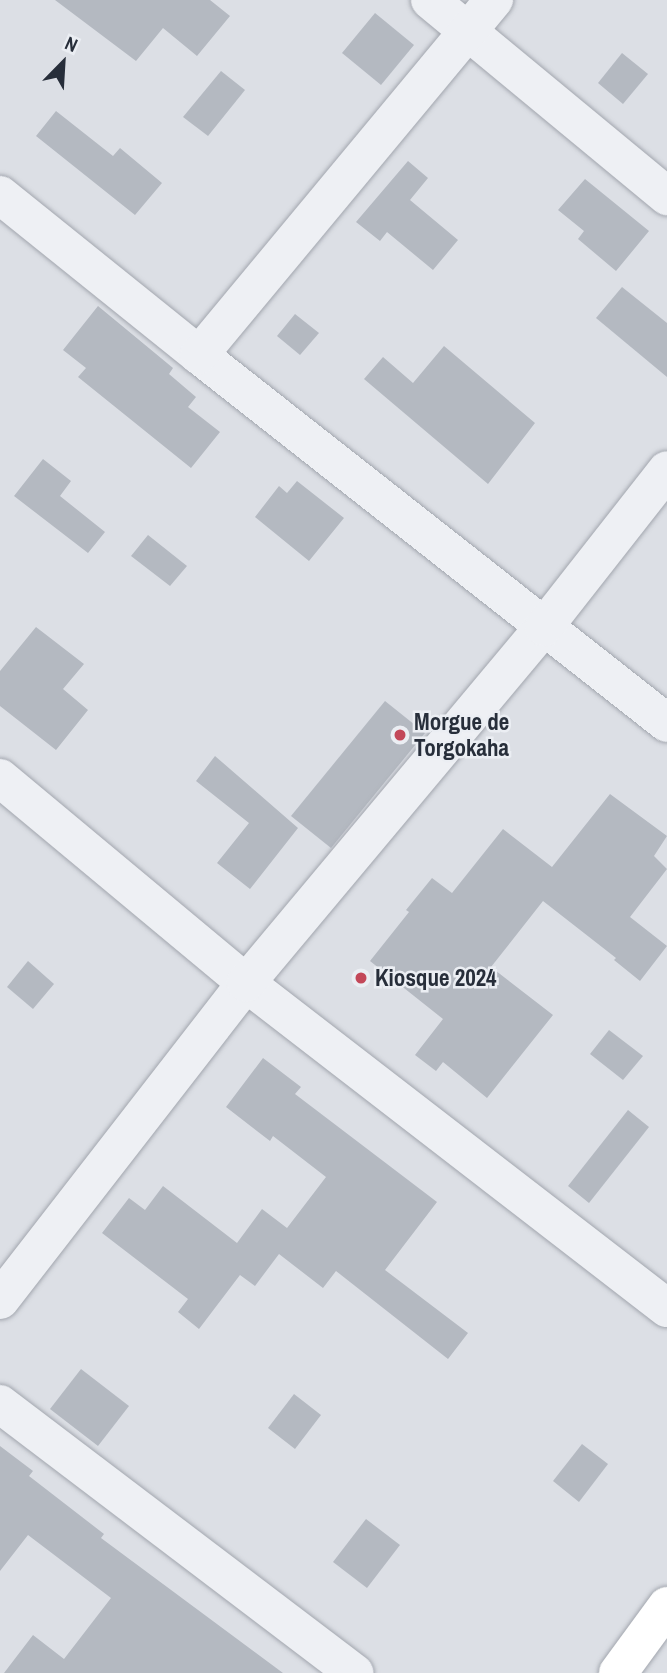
<!DOCTYPE html>
<html>
<head>
<meta charset="utf-8">
<style>
  body { margin:0 }
  #map { position:relative; width:667px; height:1673px; overflow:hidden; background:#dcdfe5; font-family:"Archivo Narrow",sans-serif }
  div>[style] { position:absolute }
  .building>* { inset:0; background:#b4b9c1 }
  .roads { filter:drop-shadow(0 0 2px #a2a6ae) drop-shadow(0 0 2px #a2a6ae) }
  .minor>* { height:38px; margin:-19px; padding:0 19px; transform-origin:19px; border-radius:19px; background:#eef0f4 }
  .major>* { height:38px; margin:-19px; padding:0 19px; transform-origin:19px; border-radius:19px; background:#fff }
  .dots>* { width:19px; height:19px; translate:-50% -50%; box-sizing:border-box; border:4px solid #ebeef3; border-radius:50% }
  span { translate:-50% -50%; white-space:nowrap; text-align:center; line-height:1.15; -webkit-text-stroke:5px #ebeef3; paint-order:stroke }
  .poi-label { font-size:23px; color:#272e3a; font-weight:700 }
  .left { translate:0 -50%; text-align:left }
  .north { position:absolute; left:28px; top:28px; width:70px; height:70px; -webkit-text-stroke:5px #ebeef3; paint-order:stroke; rotate:24deg; font-size:19px; font-weight:700; line-height:28px; text-align:center; color:#272e3a }
  .north::after { content:''; display:block; margin:auto; width:24px; height:32px; background:#272e3a; clip-path:polygon(50% 0,100% 100%,50% 72%,0 100%) }
</style>
</head>
<body>
<div id="map">
  <div class="building">
    <div style="clip-path:polygon(55px 0,210px 0,230px 16px,197px 56px,163px 28px,136px 61px)"></div>
    <div style="clip-path:polygon(375px 13px,414px 45px,381px 85px,342px 53px)"></div>
    <div style="clip-path:polygon(622px 53px,648px 74px,623px 104px,598px 83px)"></div>
    <div style="clip-path:polygon(221px 71px,245px 90px,208px 136px,183px 117px)"></div>
    <div style="clip-path:polygon(56px 111px,113px 156px,120px 148px,162px 183px,135px 215px,36px 136px)"></div>
    <div style="clip-path:polygon(408px 161px,428px 178px,410px 200px,458px 240px,433px 270px,387px 232px,380px 241px,356px 222px)"></div>
    <div style="clip-path:polygon(585px 179px,649px 231px,616px 271px,578px 239px,584px 231px,558px 210px)"></div>
    <div style="clip-path:polygon(622px 287px,667px 323px,667px 377px,596px 318px)"></div>
    <div style="clip-path:polygon(98px 306px,173px 368px,169px 374px,196px 397px,188px 407px,220px 432px,191px 468px,78px 377px,86px 368px,63px 350px)"></div>
    <div style="clip-path:polygon(295px 314px,319px 333px,300px 355px,277px 336px)"></div>
    <div style="clip-path:polygon(444px 346px,535px 423px,488px 484px,364px 379px,383px 357px,413px 383px)"></div>
    <div style="clip-path:polygon(43px 459px,71px 481px,60px 496px,105px 532px,88px 553px,14px 496px)"></div>
    <div style="clip-path:polygon(297px 481px,344px 518px,309px 561px,255px 517px,279px 486px,287px 493px)"></div>
    <div style="clip-path:polygon(148px 535px,187px 566px,170px 586px,131px 556px)"></div>
    <div style="clip-path:polygon(36px 627px,84px 664px,63px 689px,88px 710px,56px 750px,0 706px,0 671px)"></div>
    <div style="clip-path:polygon(385px 701px,425px 733px,331px 848px,291px 816px)"></div>
    <div style="clip-path:polygon(215px 756px,298px 828px,250px 889px,217px 863px,249px 823px,196px 781px)"></div>
    <div style="clip-path:polygon(610px 794px,667px 836px,654px 856px,667px 869px,630px 917px,667px 946px,640px 981px,614px 960px,616px 958px,543px 901px,491px 967px,553px 1015px,487px 1098px,443px 1062px,436px 1071px,415px 1055px,443px 1019px,370px 961px,409px 912px,406px 910px,432px 878px,452px 893px,503px 829px,552px 867px)"></div>
    <div style="clip-path:polygon(28px 961px,54px 984px,33px 1009px,7px 987px)"></div>
    <div style="clip-path:polygon(609px 1030px,643px 1056px,623px 1080px,590px 1054px)"></div>
    <div style="clip-path:polygon(263px 1058px,301px 1087px,295px 1094px,437px 1202px,385px 1270px,468px 1333px,448px 1359px,336px 1271px,323px 1288px,279px 1254px,255px 1286px,240px 1275px,199px 1329px,178px 1312px,188px 1299px,102px 1233px,129px 1198px,145px 1210px,163px 1186px,237px 1243px,262px 1209px,287px 1228px,326px 1177px,273px 1136px,270px 1141px,226px 1107px)"></div>
    <div style="clip-path:polygon(628px 1110px,649px 1127px,589px 1203px,568px 1186px)"></div>
    <div style="clip-path:polygon(81px 1369px,129px 1406px,98px 1446px,50px 1409px)"></div>
    <div style="clip-path:polygon(294px 1394px,321px 1415px,295px 1449px,268px 1428px)"></div>
    <div style="clip-path:polygon(582px 1444px,608px 1464px,579px 1502px,553px 1481px)"></div>
    <div style="clip-path:polygon(0 1446px,33px 1471px,29px 1476px,104px 1534px,101px 1538px,283px 1673px,4px 1673px,33px 1635px,64px 1659px,111px 1598px,28px 1535px,0 1571px)"></div>
    <div style="clip-path:polygon(366px 1519px,400px 1545px,367px 1588px,333px 1562px)"></div>
  </div>
  <div class="roads">
    <div class="minor">
      <div style="left:430px;top:0;width:308px;rotate:39.6deg"></div>
      <div style="left:0;top:195px;width:255px;rotate:38.8deg"></div>
      <div style="left:199px;top:355px;width:595px;rotate:38.18deg"></div>
      <div style="left:199px;top:355px;width:462px;rotate:-50.3deg"></div>
      <div style="left:0;top:778px;width:320px;rotate:39.8deg"></div>
      <div style="left:246px;top:983px;width:532px;rotate:37.67deg"></div>
      <div style="left:0;top:1300px;width:401px;rotate:-52.2deg"></div>
      <div style="left:246px;top:983px;width:464px;rotate:-50.1deg"></div>
      <div style="left:544px;top:627px;width:199px;rotate:-51.9deg"></div>
      <div style="left:0;top:1404px;width:445px;rotate:37.2deg"></div>
    </div>
    <div class="major">
      <div style="left:618px;top:1673px;width:83px;rotate:-53.8deg"></div>
    </div>
  </div>
  <div class="dots">
    <div style="left:400px;top:735px;background:#c34859"></div>
    <div style="left:361px;top:978px;background:#c34859"></div>
  </div>
  <div class="poi-label">
    <span class="left" style="left:414px;top:735px">Morgue de<br>Torgokaha</span>
    <span class="left" style="left:375px;top:978px">Kiosque 2024</span>
  </div>
  <div class="north">N</div>
</div>
</body>
</html>
